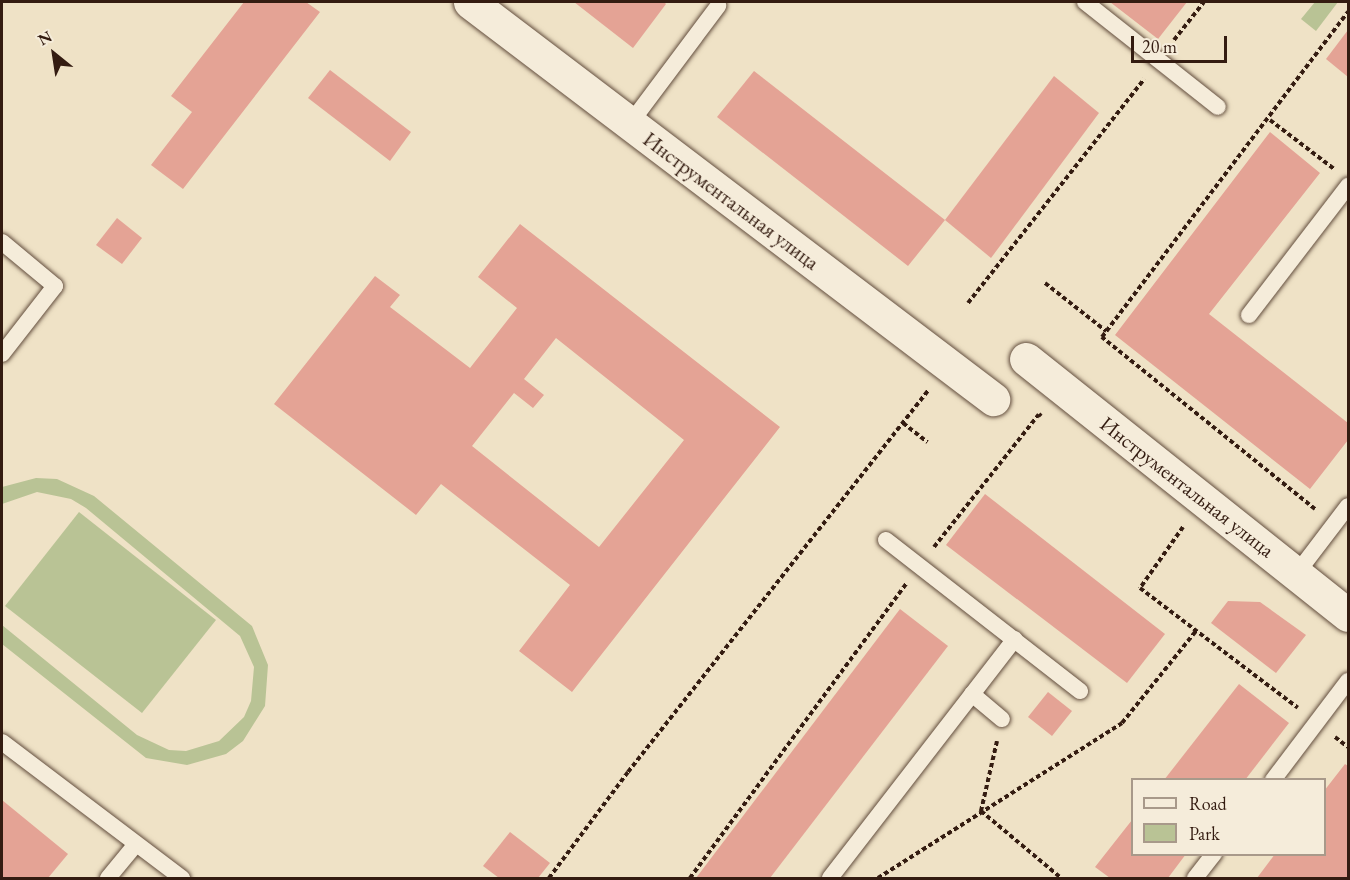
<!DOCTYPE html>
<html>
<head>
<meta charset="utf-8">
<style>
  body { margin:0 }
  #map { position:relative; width:1350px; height:880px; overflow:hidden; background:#efe2c6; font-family:"EB Garamond",serif }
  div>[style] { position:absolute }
  .green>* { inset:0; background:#b9c395 }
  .building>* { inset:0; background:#e4a395 }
  .path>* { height:4px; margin-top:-2px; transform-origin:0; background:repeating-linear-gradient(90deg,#341c11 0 4.5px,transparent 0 7.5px) }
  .roads { filter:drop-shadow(0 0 2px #634e3e) drop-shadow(0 0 2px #634e3e) }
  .service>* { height:16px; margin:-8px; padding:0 8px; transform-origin:8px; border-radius:8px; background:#f5ecda }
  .minor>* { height:33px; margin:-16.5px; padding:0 16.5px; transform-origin:16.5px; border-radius:16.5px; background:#f5ecda }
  span { translate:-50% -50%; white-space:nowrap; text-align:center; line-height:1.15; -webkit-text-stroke:5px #f5ecda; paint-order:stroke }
  .street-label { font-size:21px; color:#341c11 }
  .frame { position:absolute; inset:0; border:3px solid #341c11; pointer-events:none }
  .legend { position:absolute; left:1131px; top:778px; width:195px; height:78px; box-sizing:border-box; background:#f5ecda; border:2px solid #a8998a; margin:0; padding:8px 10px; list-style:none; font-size:18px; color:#341c11 }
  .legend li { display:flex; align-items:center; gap:12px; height:30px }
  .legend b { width:30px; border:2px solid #a8998a }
  .north { position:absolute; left:24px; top:24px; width:60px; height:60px; -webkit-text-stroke:4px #f5ecda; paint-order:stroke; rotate:330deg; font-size:16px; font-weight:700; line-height:24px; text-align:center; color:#341c11 }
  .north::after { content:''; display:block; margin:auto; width:21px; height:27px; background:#341c11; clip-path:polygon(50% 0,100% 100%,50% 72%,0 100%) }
  .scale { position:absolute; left:1131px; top:36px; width:96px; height:27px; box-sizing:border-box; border:3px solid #341c11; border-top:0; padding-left:8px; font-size:18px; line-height:21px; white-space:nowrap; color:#341c11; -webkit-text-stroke:4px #f5ecda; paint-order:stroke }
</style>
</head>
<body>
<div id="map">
  <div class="green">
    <div style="clip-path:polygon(1315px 2px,1338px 2px,1316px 31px,1301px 19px)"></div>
    <div style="clip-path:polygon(36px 478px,57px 479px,94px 496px,252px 626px,268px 665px,265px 706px,243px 741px,226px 754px,187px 765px,146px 758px,2px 644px,2px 625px,137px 735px,169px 750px,186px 751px,219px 741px,244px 717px,251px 701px,254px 667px,240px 636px,86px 508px,71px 499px,37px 492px,2px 504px,2px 487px)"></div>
    <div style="clip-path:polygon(79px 512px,216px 620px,142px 713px,5px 606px)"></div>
  </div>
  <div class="building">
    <div style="clip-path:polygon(244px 2px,306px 2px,320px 12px,183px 189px,151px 165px,192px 112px,171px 96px)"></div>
    <div style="clip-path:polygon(574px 2px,664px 2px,666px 4px,633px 48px)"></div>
    <div style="clip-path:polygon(1110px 2px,1187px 2px,1158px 39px)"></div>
    <div style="clip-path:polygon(1348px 30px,1348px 77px,1326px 59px)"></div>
    <div style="clip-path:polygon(330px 70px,411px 132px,390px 161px,308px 98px)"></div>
    <div style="clip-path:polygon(754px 71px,945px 220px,908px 266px,717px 117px)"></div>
    <div style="clip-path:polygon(1054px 76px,1099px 113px,991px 258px,945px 220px)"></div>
    <div style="clip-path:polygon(1270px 132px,1320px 173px,1209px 314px,1348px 423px,1348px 440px,1310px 489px,1115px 335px)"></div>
    <div style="clip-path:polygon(117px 218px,142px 238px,122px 264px,96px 245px)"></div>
    <div style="clip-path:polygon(evenodd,520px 224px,780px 427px,572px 692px,519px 651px,570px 585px,441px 484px,416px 515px,274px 404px,375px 276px,400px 295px,390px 307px,470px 368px,517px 308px,478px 277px,520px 224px,556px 338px,684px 440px,599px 547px,472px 446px,514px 393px,533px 408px,544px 395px,524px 379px,556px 338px)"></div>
    <div style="clip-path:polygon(985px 494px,1165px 634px,1127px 683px,946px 545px)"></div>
    <div style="clip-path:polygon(1228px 601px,1260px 602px,1306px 635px,1276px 673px,1211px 623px)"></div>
    <div style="clip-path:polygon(900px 609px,948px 646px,770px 878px,696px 878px)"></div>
    <div style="clip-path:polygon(1239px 684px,1289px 723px,1245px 780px,1164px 780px)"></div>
    <div style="clip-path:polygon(1048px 692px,1072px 711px,1052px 736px,1028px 717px)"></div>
    <div style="clip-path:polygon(1345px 764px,1348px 766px,1348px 878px,1257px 878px,1275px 854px,1324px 854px,1324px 791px)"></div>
    <div style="clip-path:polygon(2px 800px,68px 854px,48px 878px,2px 877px)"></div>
    <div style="clip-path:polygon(1132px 820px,1132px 854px,1186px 854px,1168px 878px,1110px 878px,1095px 867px)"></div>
    <div style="clip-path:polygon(510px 832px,550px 863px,538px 878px,499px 878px,483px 866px)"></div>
  </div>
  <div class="path">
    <div style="left:1174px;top:40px;width:48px;rotate:-51.7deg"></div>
    <div style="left:1270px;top:120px;width:81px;rotate:37.4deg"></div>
    <div style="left:1045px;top:283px;width:78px;rotate:38.2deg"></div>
    <div style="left:968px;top:303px;width:285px;rotate:-51.8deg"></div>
    <div style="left:903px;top:423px;width:31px;rotate:38deg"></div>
    <div style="left:1315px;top:509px;width:274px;rotate:-141.1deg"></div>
    <div style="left:1102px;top:337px;width:408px;rotate:-52.9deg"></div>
    <div style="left:1183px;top:527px;width:75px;rotate:125.2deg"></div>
    <div style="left:1140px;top:588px;width:198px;rotate:37.2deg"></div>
    <div style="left:934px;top:547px;width:169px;rotate:-51.7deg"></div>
    <div style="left:1039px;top:414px;width:3px;rotate:45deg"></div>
    <div style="left:1335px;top:737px;width:16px;rotate:38deg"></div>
    <div style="left:997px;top:741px;width:72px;rotate:102.9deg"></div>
    <div style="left:981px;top:811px;width:104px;rotate:39.9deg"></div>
    <div style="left:549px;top:878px;width:132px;rotate:-53.3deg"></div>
    <div style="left:628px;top:772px;width:485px;rotate:-51.8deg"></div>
    <div style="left:690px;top:878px;width:365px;rotate:-53.7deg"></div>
    <div style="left:878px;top:878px;width:289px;rotate:-32.4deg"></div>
    <div style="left:1122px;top:723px;width:118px;rotate:-51.2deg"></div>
  </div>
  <div class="roads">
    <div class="service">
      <div style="left:1085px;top:2px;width:169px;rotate:38.3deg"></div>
      <div style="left:629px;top:125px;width:149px;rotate:-53.2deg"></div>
      <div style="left:2px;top:242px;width:69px;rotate:39.7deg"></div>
      <div style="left:55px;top:286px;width:86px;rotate:127.9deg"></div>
      <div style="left:1249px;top:315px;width:163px;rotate:-52.5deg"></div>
      <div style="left:886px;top:540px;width:246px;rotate:37.9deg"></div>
      <div style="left:1297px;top:573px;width:84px;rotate:-52.7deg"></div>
      <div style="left:972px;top:694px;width:39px;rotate:40deg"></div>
      <div style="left:2px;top:742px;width:226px;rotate:37.1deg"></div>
      <div style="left:1273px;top:780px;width:124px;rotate:-52.9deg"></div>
      <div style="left:108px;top:878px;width:44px;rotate:-50.5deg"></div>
      <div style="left:830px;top:878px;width:302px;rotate:-52.3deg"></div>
      <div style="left:1195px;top:878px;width:31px;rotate:-52deg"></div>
    </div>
    <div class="minor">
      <div style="left:470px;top:2px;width:657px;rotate:37.2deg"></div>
      <div style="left:1026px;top:359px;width:411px;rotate:38.5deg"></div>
    </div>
  </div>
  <div class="street-label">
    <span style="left:731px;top:201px;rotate:37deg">Инструментальная улица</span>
    <span style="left:1187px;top:487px;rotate:38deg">Инструментальная улица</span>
  </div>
  <div class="frame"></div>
  <ul class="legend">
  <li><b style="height:8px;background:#f5ecda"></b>Road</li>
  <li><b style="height:16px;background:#b9c395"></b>Park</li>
  </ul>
  <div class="north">N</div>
  <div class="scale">20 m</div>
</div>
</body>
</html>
